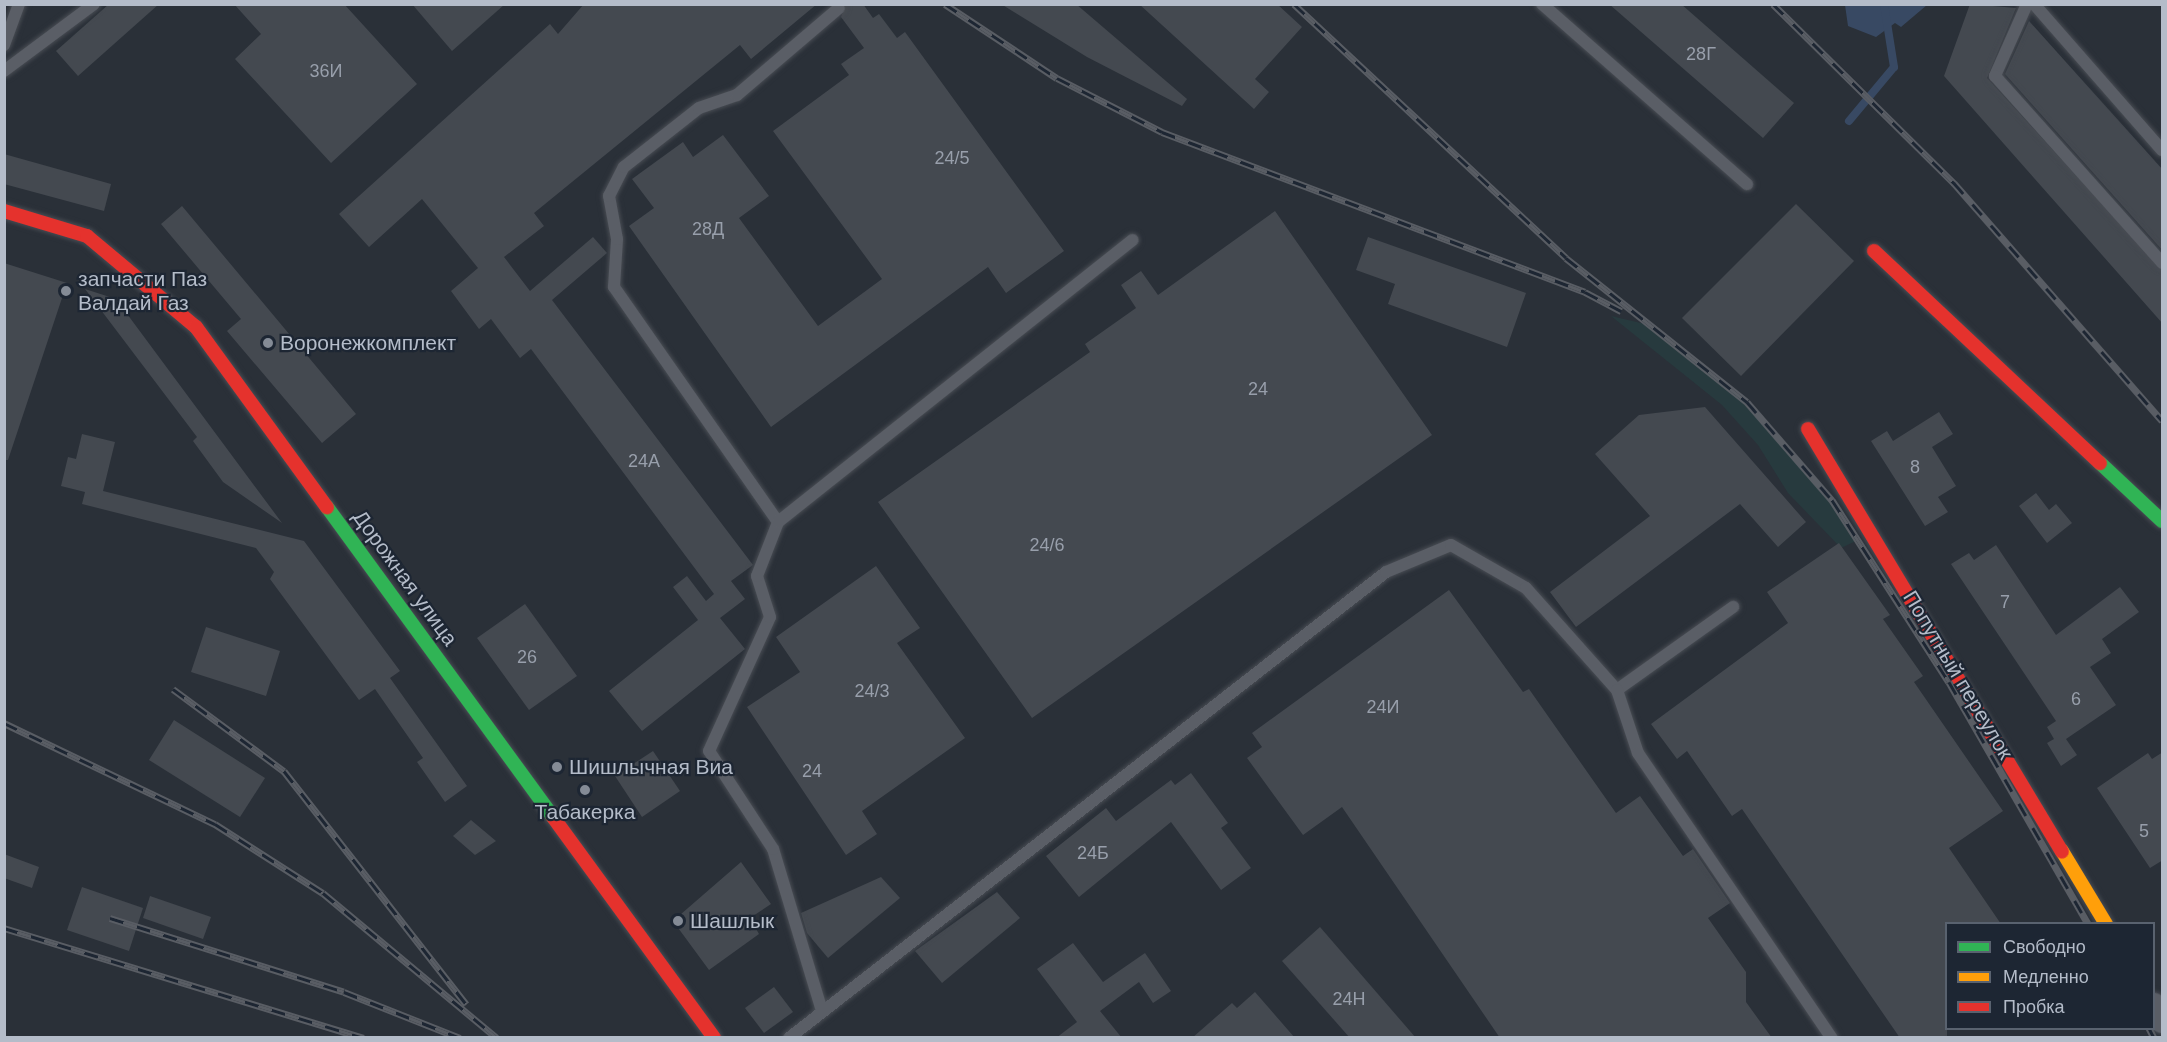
<!DOCTYPE html>
<html>
<head>
<meta charset="utf-8">
<style>
  body { margin:0 }
  #map { position:relative; width:2167px; height:1042px; overflow:hidden; background:#2a3038; font-family:Helvetica,sans-serif }
  div>[style] { position:absolute }
  .green>* { inset:0; background:#273a3e }
  .water>* { inset:0; background:#384963 }
  .stream>* { height:8px; margin:-4px; padding:0 4px; transform-origin:4px; border-radius:4px; background:#384963 }
  .building>* { inset:0; background:#444950 }
  .roads { filter:drop-shadow(0 0 2px #484c53) drop-shadow(0 0 2px #484c53) }
  .lane>* { height:12px; margin:-6px; padding:0 6px; transform-origin:6px; border-radius:6px; background:#5a5e66 }
  .street>* { height:24px; margin:-12px; padding:0 12px; transform-origin:12px; border-radius:12px; background:#5a5e66 }
  .fast>* { height:14px; margin:-7px; padding:0 7px; transform-origin:7px; border-radius:7px; background:#30b455 }
  .slow>* { height:14px; margin:-7px; padding:0 7px; transform-origin:7px; border-radius:7px; background:#ff9f0a }
  .jam>* { height:14px; margin:-7px; padding:0 7px; transform-origin:7px; border-radius:7px; background:#e5322d }
  .rail>* { height:7px; margin-top:-3.5px; transform-origin:0; background:repeating-linear-gradient(90deg,#1d2633 0 14px,#595d64 0 28px); box-sizing:border-box; border-block:2px solid #595d64 }
  .dots>* { width:16px; height:16px; translate:-50% -50%; box-sizing:border-box; border:3px solid #1d2633; border-radius:50% }
  span { translate:-50% -50%; white-space:nowrap; text-align:center; line-height:1.15; -webkit-text-stroke:4.5px #1d2633; paint-order:stroke }
  .number-label { font-size:18px; color:#989fab }
  .number-label span { -webkit-text-stroke-width:0 }
  .poi-label { font-size:21px; color:#b4bcc9 }
  .left { translate:0 -50%; text-align:left }
  .street-label { font-size:21px; color:#b4bcc9 }
  .frame { position:absolute; inset:0; border:6px solid #b4bcc9; pointer-events:none }
  .legend { position:absolute; left:1945px; top:922px; width:210px; height:108px; box-sizing:border-box; background:#1d2633; border:2px solid #59626f; margin:0; padding:8px 10px; list-style:none; font-size:18px; color:#b4bcc9 }
  .legend li { display:flex; align-items:center; gap:12px; height:30px }
  .legend b { width:30px; border:2px solid #59626f }
</style>
</head>
<body>
<div id="map">
  <div class="green">
    <div style="clip-path:polygon(1611px 316px,1645px 324px,1747px 402px,1832px 500px,1858px 540px,1841px 548px,1788px 493px,1758px 445px,1722px 405px)"></div>
  </div>
  <div class="water">
    <div style="clip-path:polygon(1845px 5px,1845px 4px,1927px 5px,1901px 27px,1895px 23px,1876px 37px,1848px 26px)"></div>
  </div>
  <div class="stream">
    <div style="left:1849px;top:121px;width:70px;rotate:-50.2deg"></div>
    <div style="left:1894px;top:67px;width:64px;rotate:-99deg"></div>
  </div>
  <div class="building">
    <div style="clip-path:polygon(109px 4px,159px 4px,78px 76px,56px 51px)"></div>
    <div style="clip-path:polygon(234px 4px,344px 4px,417px 84px,331px 163px,235px 59px,261px 34px)"></div>
    <div style="clip-path:polygon(412px 4px,505px 4px,452px 51px)"></div>
    <div style="clip-path:polygon(584px 4px,817px 4px,751px 59px,740px 45px,534px 213px,544px 226px,504px 257px,530px 291px,593px 237px,607px 253px,552px 300px,753px 565px,731px 581px,745px 599px,720px 618px,745px 649px,642px 731px,609px 691px,698px 620px,673px 587px,687px 576px,706px 601px,714px 594px,531px 349px,520px 358px,491px 319px,479px 329px,451px 291px,478px 268px,422px 199px,369px 247px,339px 214px,550px 24px,558px 34px)"></div>
    <div style="clip-path:polygon(846px 4px,863px 4px,873px 18px,879px 14px,897px 38px,905px 32px,1064px 251px,1006px 293px,988px 267px,771px 427px,629px 226px,654px 208px,632px 179px,683px 142px,693px 157px,723px 135px,769px 196px,739px 218px,818px 326px,882px 279px,773px 131px,849px 75px,841px 64px,864px 48px,841px 17px)"></div>
    <div style="clip-path:polygon(1001px 4px,1076px 4px,1187px 99px,1182px 106px,1087px 57px)"></div>
    <div style="clip-path:polygon(1139px 4px,1277px 4px,1302px 27px,1255px 79px,1269px 92px,1254px 109px)"></div>
    <div style="clip-path:polygon(1609px 4px,1681px 4px,1794px 103px,1763px 138px)"></div>
    <div style="clip-path:polygon(1970px 4px,2016px 8px,1987px 78px,2163px 271px,2163px 324px,1944px 76px)"></div>
    <div style="clip-path:polygon(2029px 21px,2163px 170px,2163px 251px,2005px 74px)"></div>
    <div style="clip-path:polygon(4px 154px,111px 184px,104px 211px,4px 184px)"></div>
    <div style="clip-path:polygon(1796px 204px,1854px 261px,1741px 376px,1682px 318px)"></div>
    <div style="clip-path:polygon(182px 206px,356px 414px,322px 443px,227px 331px,241px 319px,161px 224px)"></div>
    <div style="clip-path:polygon(1275px 211px,1432px 435px,1032px 718px,878px 502px,1090px 352px,1085px 344px,1136px 308px,1121px 285px,1141px 271px,1158px 295px)"></div>
    <div style="clip-path:polygon(1368px 237px,1526px 293px,1507px 347px,1388px 304px,1395px 284px,1356px 270px)"></div>
    <div style="clip-path:polygon(4px 263px,67px 283px,8px 460px,4px 460px)"></div>
    <div style="clip-path:polygon(85px 289px,116px 299px,282px 523px,223px 482px,193px 441px,197px 437px)"></div>
    <div style="clip-path:polygon(1705px 407px,1806px 522px,1778px 547px,1740px 504px,1576px 627px,1550px 592px,1650px 516px,1595px 454px,1639px 415px)"></div>
    <div style="clip-path:polygon(1939px 412px,1953px 434px,1932px 447px,1956px 486px,1938px 497px,1948px 512px,1925px 526px,1871px 441px,1887px 431px,1893px 441px)"></div>
    <div style="clip-path:polygon(82px 434px,115px 442px,103px 491px,304px 541px,400px 671px,390px 678px,467px 786px,445px 802px,417px 762px,423px 758px,375px 689px,359px 700px,270px 579px,274px 572px,256px 548px,82px 504px,85px 492px,61px 486px,68px 457px,76px 459px)"></div>
    <div style="clip-path:polygon(2036px 493px,2049px 510px,2056px 504px,2072px 523px,2047px 543px,2019px 506px)"></div>
    <div style="clip-path:polygon(1839px 543px,1890px 615px,1883px 619px,1923px 676px,1914px 682px,2003px 811px,1949px 848px,2001px 924px,1947px 924px,1947px 1038px,1900px 1038px,1742px 809px,1732px 816px,1687px 751px,1677px 759px,1651px 724px,1788px 623px,1767px 592px)"></div>
    <div style="clip-path:polygon(1996px 545px,2056px 635px,2120px 587px,2139px 612px,2102px 639px,2111px 653px,2090px 667px,2116px 705px,2066px 739px,2077px 755px,2061px 766px,2047px 743px,2054px 739px,2047px 727px,2056px 721px,1951px 564px,1969px 553px,1974px 560px)"></div>
    <div style="clip-path:polygon(876px 566px,920px 628px,897px 643px,965px 738px,862px 811px,877px 834px,846px 855px,747px 707px,800px 672px,776px 637px)"></div>
    <div style="clip-path:polygon(1449px 590px,1523px 692px,1529px 689px,1616px 813px,1640px 796px,1683px 856px,1693px 849px,1730px 903px,1708px 918px,1746px 972px,1746px 1002px,1772px 1038px,1500px 1038px,1342px 807px,1303px 835px,1247px 758px,1262px 747px,1252px 733px)"></div>
    <div style="clip-path:polygon(525px 604px,577px 676px,529px 710px,477px 638px)"></div>
    <div style="clip-path:polygon(206px 627px,280px 651px,266px 696px,191px 672px)"></div>
    <div style="clip-path:polygon(174px 720px,265px 778px,240px 817px,149px 760px)"></div>
    <div style="clip-path:polygon(653px 751px,680px 791px,642px 817px,615px 776px)"></div>
    <div style="clip-path:polygon(2163px 752px,2163px 860px,2150px 868px,2097px 788px,2148px 753px,2152px 759px)"></div>
    <div style="clip-path:polygon(1191px 773px,1228px 823px,1221px 828px,1251px 868px,1221px 890px,1171px 822px,1079px 897px,1046px 856px,1106px 808px,1116px 821px,1171px 780px,1175px 785px)"></div>
    <div style="clip-path:polygon(471px 820px,496px 841px,475px 855px,453px 836px)"></div>
    <div style="clip-path:polygon(4px 854px,39px 867px,32px 888px,4px 878px)"></div>
    <div style="clip-path:polygon(741px 862px,771px 904px,750px 918px,759px 934px,709px 970px,673px 921px)"></div>
    <div style="clip-path:polygon(881px 877px,900px 898px,828px 958px,807px 933px,801px 913px)"></div>
    <div style="clip-path:polygon(82px 887px,143px 908px,129px 951px,67px 930px)"></div>
    <div style="clip-path:polygon(997px 892px,1020px 918px,942px 983px,915px 951px)"></div>
    <div style="clip-path:polygon(150px 896px,211px 917px,203px 939px,143px 918px)"></div>
    <div style="clip-path:polygon(1320px 927px,1416px 1038px,1350px 1038px,1282px 961px)"></div>
    <div style="clip-path:polygon(1073px 943px,1103px 982px,1145px 953px,1171px 991px,1153px 1003px,1139px 982px,1100px 1011px,1122px 1038px,1056px 1038px,1077px 1022px,1037px 969px)"></div>
    <div style="clip-path:polygon(774px 987px,793px 1012px,764px 1033px,745px 1008px)"></div>
    <div style="clip-path:polygon(1255px 992px,1295px 1038px,1192px 1038px,1232px 1003px,1237px 1008px)"></div>
  </div>
  <div class="roads">
    <div class="lane">
      <div style="left:1542px;top:4px;width:273px;rotate:41.3deg"></div>
      <div style="left:2027px;top:4px;width:79px;rotate:114deg"></div>
      <div style="left:1995px;top:76px;width:251px;rotate:48.2deg"></div>
      <div style="left:2034px;top:4px;width:194px;rotate:48.8deg"></div>
      <div style="left:4px;top:45px;width:44px;rotate:-69.9deg"></div>
      <div style="left:4px;top:71px;width:112px;rotate:-36.7deg"></div>
      <div style="left:778px;top:522px;width:287px;rotate:-124.9deg"></div>
      <div style="left:614px;top:287px;width:48px;rotate:-86.4deg"></div>
      <div style="left:617px;top:239px;width:44px;rotate:-100.5deg"></div>
      <div style="left:609px;top:196px;width:33px;rotate:-63deg"></div>
      <div style="left:624px;top:167px;width:95px;rotate:-38.2deg"></div>
      <div style="left:699px;top:108px;width:40px;rotate:-18.9deg"></div>
      <div style="left:737px;top:95px;width:134px;rotate:-40.5deg"></div>
      <div style="left:1617px;top:690px;width:143px;rotate:-35.6deg"></div>
      <div style="left:822px;top:1011px;width:169px;rotate:-106.8deg"></div>
      <div style="left:773px;top:849px;width:117px;rotate:-123.1deg"></div>
      <div style="left:709px;top:751px;width:147px;rotate:-65.5deg"></div>
      <div style="left:770px;top:617px;width:43px;rotate:-107.6deg"></div>
      <div style="left:757px;top:576px;width:58px;rotate:-68.7deg"></div>
      <div style="left:778px;top:522px;width:453px;rotate:-38.5deg"></div>
      <div style="left:789px;top:1038px;width:757px;rotate:-37.97deg"></div>
      <div style="left:1386px;top:572px;width:70px;rotate:-22.6deg"></div>
      <div style="left:1451px;top:545px;width:86px;rotate:29.8deg"></div>
      <div style="left:1526px;top:588px;width:137px;rotate:48.3deg"></div>
      <div style="left:1617px;top:690px;width:66px;rotate:71.6deg"></div>
      <div style="left:1638px;top:753px;width:345px;rotate:55.8deg"></div>
    </div>
    <div class="street">
      <div style="left:2154px;top:1005px;width:18px;rotate:63deg"></div>
    </div>
    <div class="fast">
      <div style="left:2100px;top:463px;width:85px;rotate:43.1deg"></div>
      <div style="left:327px;top:507px;width:384px;rotate:53.9deg"></div>
    </div>
    <div class="slow">
      <div style="left:2062px;top:851px;width:85px;rotate:58.9deg"></div>
    </div>
    <div class="jam">
      <div style="left:4px;top:211px;width:87px;rotate:16.8deg"></div>
      <div style="left:87px;top:236px;width:142px;rotate:39.9deg"></div>
      <div style="left:196px;top:327px;width:223px;rotate:54deg"></div>
      <div style="left:1874px;top:251px;width:310px;rotate:43.2deg"></div>
      <div style="left:1808px;top:429px;width:493px;rotate:59deg"></div>
      <div style="left:553px;top:817px;width:273px;rotate:53.9deg"></div>
    </div>
  </div>
  <div class="rail">
    <div style="left:945px;top:4px;width:134px;rotate:33.5deg"></div>
    <div style="left:1057px;top:78px;width:118px;rotate:27.2deg"></div>
    <div style="left:1162px;top:132px;width:452px;rotate:20.7deg"></div>
    <div style="left:1585px;top:292px;width:41px;rotate:27.8deg"></div>
    <div style="left:1294px;top:4px;width:372px;rotate:43deg"></div>
    <div style="left:1566px;top:258px;width:231px;rotate:38.5deg"></div>
    <div style="left:1747px;top:402px;width:130px;rotate:49.1deg"></div>
    <div style="left:1832px;top:500px;width:216px;rotate:57.3deg"></div>
    <div style="left:1949px;top:682px;width:279px;rotate:60.1deg"></div>
    <div style="left:1773px;top:4px;width:255px;rotate:44.7deg"></div>
    <div style="left:1954px;top:183px;width:316px;rotate:48.8deg"></div>
    <div style="left:173px;top:689px;width:138px;rotate:36.5deg"></div>
    <div style="left:284px;top:771px;width:296px;rotate:52deg"></div>
    <div style="left:4px;top:723px;width:234px;rotate:25.6deg"></div>
    <div style="left:215px;top:824px;width:128px;rotate:32.6deg"></div>
    <div style="left:323px;top:893px;width:226px;rotate:39.8deg"></div>
    <div style="left:110px;top:918px;width:245px;rotate:17.5deg"></div>
    <div style="left:344px;top:992px;width:125px;rotate:21.6deg"></div>
    <div style="left:4px;top:928px;width:376px;rotate:17deg"></div>
    <div style="left:2149px;top:1028px;width:11px;rotate:63deg"></div>
  </div>
  <div class="dots">
    <div style="left:66px;top:291px;background:#848b96"></div>
    <div style="left:268px;top:343px;background:#848b96"></div>
    <div style="left:557px;top:767px;background:#848b96"></div>
    <div style="left:585px;top:790px;background:#848b96"></div>
    <div style="left:678px;top:921px;background:#848b96"></div>
  </div>
  <div class="number-label">
    <span style="left:1701px;top:54px">28Г</span>
    <span style="left:326px;top:71px">36И</span>
    <span style="left:952px;top:158px">24/5</span>
    <span style="left:708px;top:229px">28Д</span>
    <span style="left:1258px;top:389px">24</span>
    <span style="left:644px;top:461px">24А</span>
    <span style="left:1915px;top:467px">8</span>
    <span style="left:1047px;top:545px">24/6</span>
    <span style="left:2005px;top:602px">7</span>
    <span style="left:527px;top:657px">26</span>
    <span style="left:872px;top:691px">24/3</span>
    <span style="left:2076px;top:699px">6</span>
    <span style="left:1383px;top:707px">24И</span>
    <span style="left:812px;top:771px">24</span>
    <span style="left:2144px;top:831px">5</span>
    <span style="left:1093px;top:853px">24Б</span>
    <span style="left:1349px;top:999px">24Н</span>
  </div>
  <div class="poi-label">
    <span class="left" style="left:78px;top:291px">запчасти Паз<br>Валдай Газ</span>
    <span class="left" style="left:280px;top:343px">Воронежкомплект</span>
    <span class="left" style="left:569px;top:767px">Шишлычная Виа</span>
    <span style="left:585px;top:812px">Табакерка</span>
    <span class="left" style="left:690px;top:921px">Шашлык</span>
  </div>
  <div class="street-label">
    <span style="left:405px;top:578px;rotate:54deg">Дорожная улица</span>
    <span style="left:1958px;top:675px;rotate:59deg">Попутный переулок</span>
  </div>
  <div class="frame"></div>
  <ul class="legend">
  <li><b style="height:8px;background:#30b455"></b>Свободно</li>
  <li><b style="height:8px;background:#ff9f0a"></b>Медленно</li>
  <li><b style="height:8px;background:#e5322d"></b>Пробка</li>
  </ul>
</div>
</body>
</html>
